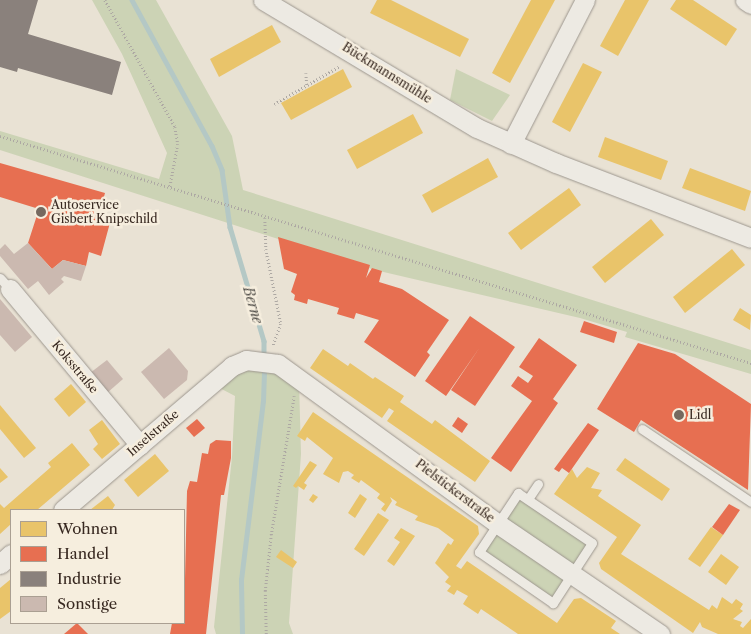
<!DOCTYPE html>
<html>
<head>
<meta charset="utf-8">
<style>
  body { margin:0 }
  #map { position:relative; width:751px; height:634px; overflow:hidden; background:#e9e2d4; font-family:"Libre Caslon Text",serif }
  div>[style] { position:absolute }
  .green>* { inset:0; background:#ccd3b5 }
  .homes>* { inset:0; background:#e9c46a }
  .shops>* { inset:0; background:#e76f51 }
  .industry>* { inset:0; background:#8a817c }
  .stream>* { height:4.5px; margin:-2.25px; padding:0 2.25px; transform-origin:2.25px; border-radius:2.25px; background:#b4c8c5 }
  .building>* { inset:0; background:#cbb9b0 }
  .path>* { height:2.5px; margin-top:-1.25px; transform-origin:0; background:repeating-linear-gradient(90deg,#ada8a3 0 1px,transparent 0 3.5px) }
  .roads { filter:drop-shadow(0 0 1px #9c968e) drop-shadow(0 0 1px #9c968e) }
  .service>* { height:9px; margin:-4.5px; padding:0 4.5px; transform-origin:4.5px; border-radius:4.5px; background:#edeae3 }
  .minor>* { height:19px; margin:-9.5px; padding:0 9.5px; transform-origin:9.5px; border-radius:9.5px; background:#edeae3 }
  .dots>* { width:14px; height:14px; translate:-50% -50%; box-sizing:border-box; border:2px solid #f6eede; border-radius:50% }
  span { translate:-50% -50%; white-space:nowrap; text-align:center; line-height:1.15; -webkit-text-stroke:5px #f6eede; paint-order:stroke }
  .street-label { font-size:12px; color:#372820 }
  .poi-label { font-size:12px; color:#372820 }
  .left { translate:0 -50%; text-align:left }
  .water-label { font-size:14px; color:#504d48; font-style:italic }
  .legend { position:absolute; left:10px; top:509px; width:175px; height:115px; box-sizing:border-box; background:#f6eede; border:1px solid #aa9f92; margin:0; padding:6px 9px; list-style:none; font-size:15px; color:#372820 }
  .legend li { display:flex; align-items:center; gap:10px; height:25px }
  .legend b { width:25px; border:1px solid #aa9f92 }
</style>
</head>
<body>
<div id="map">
  <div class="green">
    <div style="clip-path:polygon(92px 0,156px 0,232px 136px,243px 190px,751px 350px,751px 374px,625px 337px,627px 332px,580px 318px,375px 270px,0 150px,0 131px,159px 179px,167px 153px,122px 54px)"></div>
    <div style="clip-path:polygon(456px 69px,510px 95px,492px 121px,450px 100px)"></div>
    <div style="clip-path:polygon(246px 362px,299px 381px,301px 454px,289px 623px,293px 634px,216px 634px,214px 627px,232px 457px,235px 396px,212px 384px)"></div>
    <div style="clip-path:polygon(520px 497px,588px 543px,571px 568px,503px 522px)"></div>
    <div style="clip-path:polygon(499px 527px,570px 573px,552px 600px,481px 554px)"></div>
  </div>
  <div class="homes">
    <div style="clip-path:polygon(377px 0,391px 0,469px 39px,460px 57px,370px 13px)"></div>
    <div style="clip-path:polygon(531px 0,555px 0,510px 83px,492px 73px)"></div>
    <div style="clip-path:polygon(625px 0,649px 0,618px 56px,600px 46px)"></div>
    <div style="clip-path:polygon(676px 0,693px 0,737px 29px,726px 46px,670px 9px)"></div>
    <div style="clip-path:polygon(272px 25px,281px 42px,219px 77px,210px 59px)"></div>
    <div style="clip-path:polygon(583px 63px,602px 72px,570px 132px,552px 122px)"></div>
    <div style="clip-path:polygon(343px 69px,352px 87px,291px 120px,281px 103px)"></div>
    <div style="clip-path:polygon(413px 114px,423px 133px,357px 169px,347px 150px)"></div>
    <div style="clip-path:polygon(605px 137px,668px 161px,661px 180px,598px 157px)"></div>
    <div style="clip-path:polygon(488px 158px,498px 177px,432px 213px,422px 195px)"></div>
    <div style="clip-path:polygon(690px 168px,751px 191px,745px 211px,682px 188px)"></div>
    <div style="clip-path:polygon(569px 188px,581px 205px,521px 250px,508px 233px)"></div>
    <div style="clip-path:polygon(651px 219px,664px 235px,605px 283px,592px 267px)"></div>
    <div style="clip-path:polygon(732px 249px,745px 265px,685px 313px,673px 297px)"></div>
    <div style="clip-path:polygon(740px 308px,751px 315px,750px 330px,733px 320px)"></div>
    <div style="clip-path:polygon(323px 349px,348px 366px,350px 363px,373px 379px,375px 377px,404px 396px,400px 402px,432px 424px,435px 420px,490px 461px,475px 482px,387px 421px,394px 411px,389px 408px,382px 418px,310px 368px)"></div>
    <div style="clip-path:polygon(71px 384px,86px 402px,69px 417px,54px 399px)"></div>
    <div style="clip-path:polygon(0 405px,36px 448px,24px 458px,0 429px)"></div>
    <div style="clip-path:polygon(313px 412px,478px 526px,479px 534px,456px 566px,461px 569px,467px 561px,557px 623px,574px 599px,581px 598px,616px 621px,611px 628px,620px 634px,518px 634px,481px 609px,478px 614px,463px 604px,468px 596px,457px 590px,454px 595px,447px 591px,451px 586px,445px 582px,449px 577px,435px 563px,448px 543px,451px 545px,454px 540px,438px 528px,415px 520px,418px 516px,395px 505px,397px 502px,390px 497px,392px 501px,385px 512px,381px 509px,385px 504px,377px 498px,380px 494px,361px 480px,359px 483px,351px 478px,354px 475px,348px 471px,343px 472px,339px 483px,323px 474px,333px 458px,307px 437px,305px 441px,297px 436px)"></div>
    <div style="clip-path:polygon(102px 420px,120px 444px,102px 459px,93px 449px,98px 444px,89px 430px)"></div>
    <div style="clip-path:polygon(72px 443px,90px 465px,37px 510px,11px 510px,11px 524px,0 534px,0 504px,4px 508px,51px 467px,48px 463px)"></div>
    <div style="clip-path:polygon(155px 454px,169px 471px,138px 497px,124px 480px)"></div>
    <div style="clip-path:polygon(625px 458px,670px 489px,662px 501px,616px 470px)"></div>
    <div style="clip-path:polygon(310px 461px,317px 465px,304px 483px,307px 485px,304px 490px,298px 486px,296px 488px,293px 486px)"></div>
    <div style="clip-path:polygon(587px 467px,600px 473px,591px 488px,602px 490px,598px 496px,641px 525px,621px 554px,709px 610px,712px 605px,717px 609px,722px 597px,732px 604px,736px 599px,743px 604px,740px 609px,743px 611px,733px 619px,742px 622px,740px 626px,743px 628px,751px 619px,751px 634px,718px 634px,702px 627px,700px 622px,693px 633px,601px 569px,599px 563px,617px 537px,554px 494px,572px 469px,577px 478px)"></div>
    <div style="clip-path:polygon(0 468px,8px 477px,0 483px)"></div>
    <div style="clip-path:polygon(313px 494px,318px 497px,313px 503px,309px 500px)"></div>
    <div style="clip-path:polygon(360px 494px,367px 499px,355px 518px,348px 513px)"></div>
    <div style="clip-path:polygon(108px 496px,115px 505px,112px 510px,90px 510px)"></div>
    <div style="clip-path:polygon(378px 513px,389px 520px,364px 556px,354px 549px)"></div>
    <div style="clip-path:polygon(711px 527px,723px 535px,700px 567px,688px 559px)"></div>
    <div style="clip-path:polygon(401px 528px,415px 536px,394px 566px,387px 561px,400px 542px,394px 538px)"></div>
    <div style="clip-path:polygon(281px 550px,297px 562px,293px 568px,276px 557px)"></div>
    <div style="clip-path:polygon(721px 554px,739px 567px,726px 585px,708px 572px)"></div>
    <div style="clip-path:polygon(11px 579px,11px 611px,0 619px,0 588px)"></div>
  </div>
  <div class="shops">
    <div style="clip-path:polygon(0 163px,105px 193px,99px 215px,111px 219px,101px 256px,89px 252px,86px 266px,63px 260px,52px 269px,28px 243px,39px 209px,0 197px)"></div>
    <div style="clip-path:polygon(278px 237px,370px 265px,366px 278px,372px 268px,382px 271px,379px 282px,402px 289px,449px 320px,427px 352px,430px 355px,415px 377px,364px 342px,379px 320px,356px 313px,354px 319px,337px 314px,339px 308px,308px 299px,307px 304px,294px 300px,295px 295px,291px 292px,297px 274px,284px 269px)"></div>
    <div style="clip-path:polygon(470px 316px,515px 347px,475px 406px,451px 390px,480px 347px,446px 396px,425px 381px)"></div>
    <div style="clip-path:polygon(584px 321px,617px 332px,614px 343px,580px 332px)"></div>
    <div style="clip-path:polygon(539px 338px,577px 365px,553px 399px,558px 403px,511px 472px,491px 458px,532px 401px,511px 386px,518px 376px,528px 383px,533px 376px,519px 367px)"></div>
    <div style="clip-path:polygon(638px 343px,675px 354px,751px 404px,748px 490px,641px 420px,634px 432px,597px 409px)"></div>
    <div style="clip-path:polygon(458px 417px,468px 424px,462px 433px,452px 426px)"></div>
    <div style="clip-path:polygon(197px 419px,205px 428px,194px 437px,186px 428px)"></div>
    <div style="clip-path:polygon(588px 423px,599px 430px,569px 473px,562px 468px,559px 472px,554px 469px)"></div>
    <div style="clip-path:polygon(216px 440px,231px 441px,231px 458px,224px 495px,221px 495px,206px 634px,170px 634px,172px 623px,184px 623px,187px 491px,190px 481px,197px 482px,202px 453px,208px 454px,210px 444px)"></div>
    <div style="clip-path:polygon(729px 504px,740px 510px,723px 535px,712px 527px)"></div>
    <div style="clip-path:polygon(77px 623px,88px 634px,64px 634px)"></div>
  </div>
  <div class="industry">
    <div style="clip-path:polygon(0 0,38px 0,28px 34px,121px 62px,112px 95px,18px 68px,17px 72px,0 67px)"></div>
  </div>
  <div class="stream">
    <div style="left:132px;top:0;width:166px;rotate:61.3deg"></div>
    <div style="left:212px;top:146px;width:26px;rotate:67deg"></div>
    <div style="left:222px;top:170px;width:58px;rotate:82deg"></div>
    <div style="left:230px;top:227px;width:119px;rotate:73.4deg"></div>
    <div style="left:264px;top:341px;width:16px;rotate:90deg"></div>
    <div style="left:242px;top:634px;width:54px;rotate:-91.1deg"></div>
    <div style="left:241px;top:580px;width:180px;rotate:-83deg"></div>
    <div style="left:263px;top:401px;width:34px;rotate:-88deg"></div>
  </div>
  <div class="building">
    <div style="clip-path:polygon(28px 243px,52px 269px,63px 260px,86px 266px,81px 281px,64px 276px,61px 279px,64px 282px,49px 295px,38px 281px,28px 289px,0 256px,0 249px,5px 244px,14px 254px)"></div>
    <div style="clip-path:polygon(0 299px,32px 337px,15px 352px,0 335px)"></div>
    <div style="clip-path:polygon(169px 348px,188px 371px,187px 380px,164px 399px,141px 372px)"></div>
    <div style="clip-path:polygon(107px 360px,123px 379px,107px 393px,90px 373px)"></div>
  </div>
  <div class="path">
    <div style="left:105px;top:0;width:145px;rotate:61.1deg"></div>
    <div style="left:175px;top:127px;width:17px;rotate:80deg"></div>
    <div style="left:178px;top:144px;width:44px;rotate:100.5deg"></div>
    <div style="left:306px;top:73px;width:12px;rotate:85deg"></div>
    <div style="left:274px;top:104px;width:76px;rotate:-29.9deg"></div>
    <div style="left:0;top:136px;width:785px;rotate:16.82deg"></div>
    <div style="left:265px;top:218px;width:31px;rotate:88deg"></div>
    <div style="left:266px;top:249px;width:76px;rotate:78.7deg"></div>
    <div style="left:281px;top:324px;width:23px;rotate:110deg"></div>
    <div style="left:266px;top:634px;width:43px;rotate:-91.3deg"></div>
    <div style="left:265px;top:591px;width:56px;rotate:-83.9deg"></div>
    <div style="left:271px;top:535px;width:141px;rotate:-80.6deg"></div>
  </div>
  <div class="roads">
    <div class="service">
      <div style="left:0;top:278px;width:15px;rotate:48deg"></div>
      <div style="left:642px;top:429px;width:131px;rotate:33.8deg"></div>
      <div style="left:518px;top:493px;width:89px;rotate:34deg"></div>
      <div style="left:592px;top:543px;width:72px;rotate:123deg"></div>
      <div style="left:553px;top:603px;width:90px;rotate:-145.4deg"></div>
      <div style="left:479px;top:552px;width:71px;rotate:-56.5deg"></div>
      <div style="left:528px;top:499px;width:18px;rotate:-56deg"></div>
    </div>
    <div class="minor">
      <div style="left:263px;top:0;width:249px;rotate:30.9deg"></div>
      <div style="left:477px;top:128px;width:86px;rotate:23.9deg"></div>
      <div style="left:556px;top:163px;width:209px;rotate:21deg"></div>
      <div style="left:745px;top:0;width:7px;rotate:34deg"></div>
      <div style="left:511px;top:144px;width:162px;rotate:-62.8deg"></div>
      <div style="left:10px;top:289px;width:203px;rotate:50.2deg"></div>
      <div style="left:63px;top:510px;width:222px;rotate:-40.4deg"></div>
      <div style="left:232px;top:366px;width:15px;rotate:-23deg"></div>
      <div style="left:246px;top:360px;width:32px;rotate:7deg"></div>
      <div style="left:278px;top:364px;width:272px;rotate:36deg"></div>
      <div style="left:498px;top:524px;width:196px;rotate:34.2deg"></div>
      <div style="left:0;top:564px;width:15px;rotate:-42deg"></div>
    </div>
  </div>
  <div class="dots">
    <div style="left:41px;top:212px;background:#75695f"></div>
    <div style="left:679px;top:415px;background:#75695f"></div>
  </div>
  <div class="street-label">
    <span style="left:387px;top:73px;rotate:32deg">Bückmannsmühle</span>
    <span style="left:75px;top:367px;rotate:50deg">Koksstraße</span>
    <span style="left:153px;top:433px;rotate:-41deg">Inselstraße</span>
    <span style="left:455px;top:491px;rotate:37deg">Pielstickerstraße</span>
  </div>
  <div class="poi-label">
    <span class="left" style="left:51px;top:212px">Autoservice<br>Gisbert Knipschild</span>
    <span class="left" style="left:689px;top:415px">Lidl</span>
  </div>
  <div class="water-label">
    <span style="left:253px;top:305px;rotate:74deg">Berne</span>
  </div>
  <ul class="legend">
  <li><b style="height:14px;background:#e9c46a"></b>Wohnen</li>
  <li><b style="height:14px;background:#e76f51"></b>Handel</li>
  <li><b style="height:14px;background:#8a817c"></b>Industrie</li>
  <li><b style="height:14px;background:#cbb9b0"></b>Sonstige</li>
  </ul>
</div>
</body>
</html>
